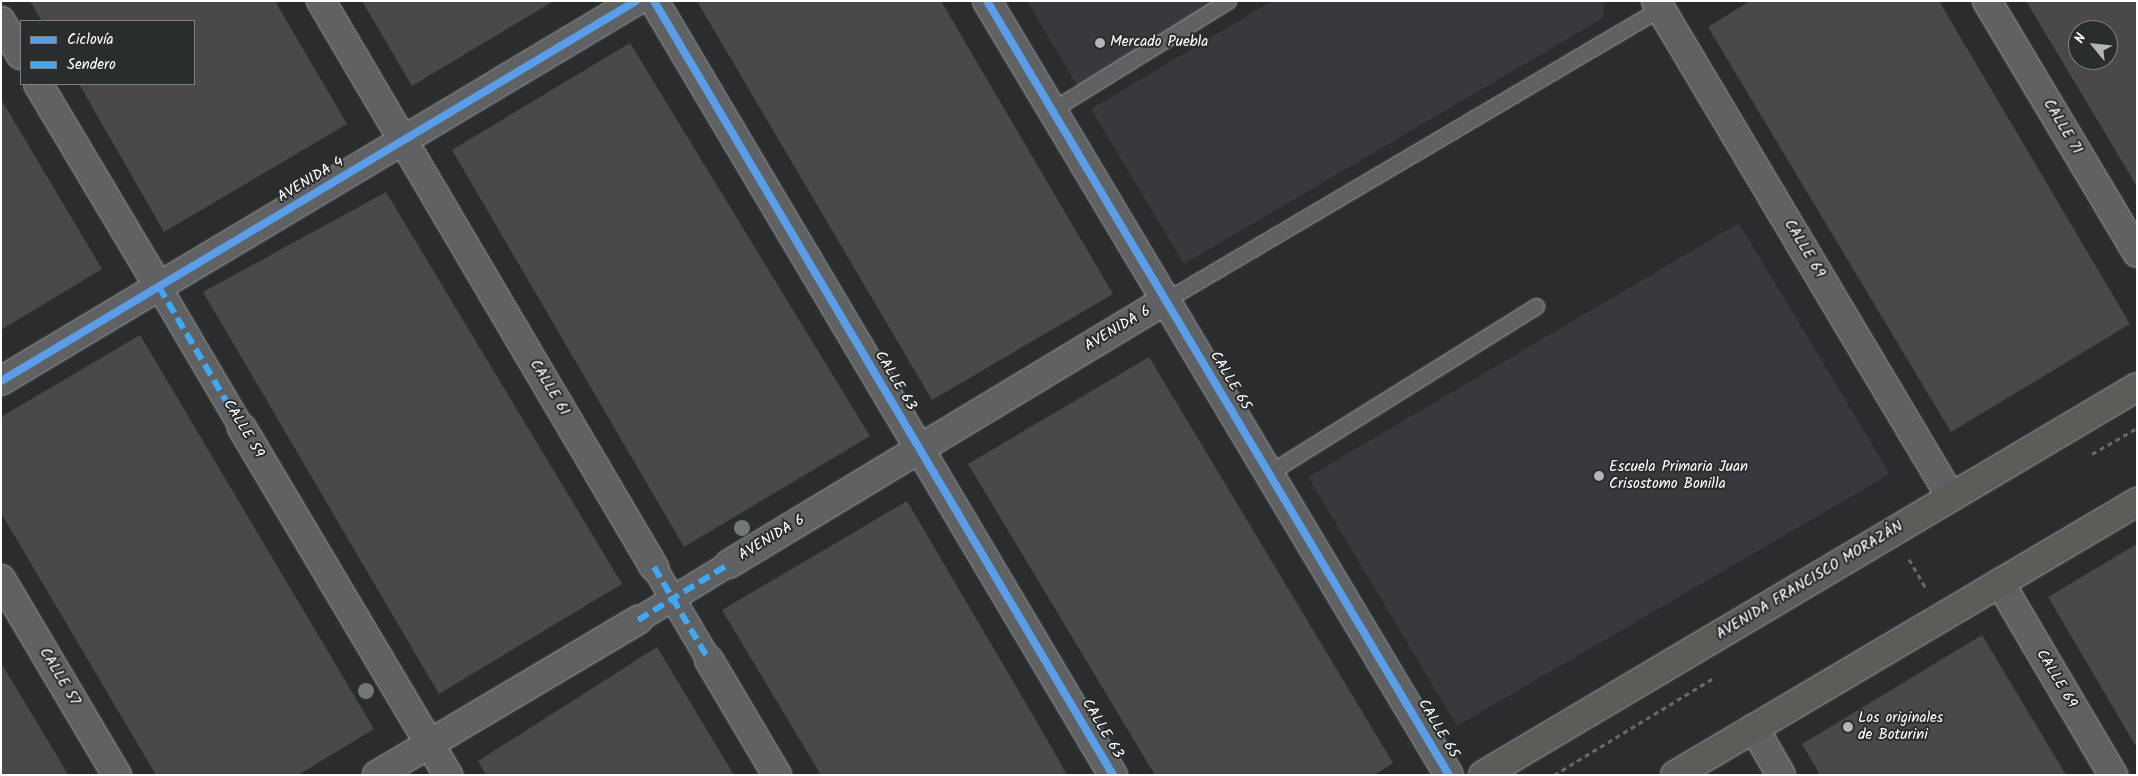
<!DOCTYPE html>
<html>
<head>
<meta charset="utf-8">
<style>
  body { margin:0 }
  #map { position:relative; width:2138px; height:776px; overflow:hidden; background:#2b2c2d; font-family:Kalam,sans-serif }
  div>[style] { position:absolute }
  .built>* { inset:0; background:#3b383d }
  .building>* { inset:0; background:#4a484b }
  .path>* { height:3px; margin-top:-1.5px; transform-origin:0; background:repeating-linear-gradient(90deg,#686969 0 5px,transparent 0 9px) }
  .roads { filter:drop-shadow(0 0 1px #a0a0a0) drop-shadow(0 0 1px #a0a0a0) }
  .service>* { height:15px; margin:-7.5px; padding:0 7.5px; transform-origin:7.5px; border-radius:7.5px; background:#606162 }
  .pedestrian>* { height:24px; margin:-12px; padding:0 12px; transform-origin:12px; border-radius:12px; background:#606162 }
  .minor>* { height:28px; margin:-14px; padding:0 14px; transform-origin:14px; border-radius:14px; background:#606162 }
  .primary>* { height:28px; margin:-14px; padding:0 14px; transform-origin:14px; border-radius:14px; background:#5c5c58 }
  .quiet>* { height:6px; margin-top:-3px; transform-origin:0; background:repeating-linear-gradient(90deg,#3fa9f5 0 12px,transparent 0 18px) }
  .cycleway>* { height:8px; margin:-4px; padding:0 4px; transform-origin:4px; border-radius:4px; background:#5a9eea }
  .trees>* { width:16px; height:16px; margin:-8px; border-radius:50%; background:#727873 }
  .dots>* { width:14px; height:14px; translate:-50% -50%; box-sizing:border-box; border:2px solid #2a2d2e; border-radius:50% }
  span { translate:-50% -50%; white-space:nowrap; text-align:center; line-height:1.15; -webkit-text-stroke:4px #2a2d2e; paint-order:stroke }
  .poi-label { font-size:15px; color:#fff }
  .left { translate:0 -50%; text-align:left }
  .street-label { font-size:15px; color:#fff }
  .frame { position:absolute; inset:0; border:2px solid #fff; pointer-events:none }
  .legend { position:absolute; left:20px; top:20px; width:175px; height:65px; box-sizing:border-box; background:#2a2d2e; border:1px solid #7f8182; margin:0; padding:6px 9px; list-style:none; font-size:15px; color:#fff }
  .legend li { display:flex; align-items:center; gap:10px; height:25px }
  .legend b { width:25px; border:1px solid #7f8182 }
  .north { position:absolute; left:2068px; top:20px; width:50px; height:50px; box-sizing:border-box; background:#2a2d2e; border:1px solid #7f8182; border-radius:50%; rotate:298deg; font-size:14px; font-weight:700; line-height:20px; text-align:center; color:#fff }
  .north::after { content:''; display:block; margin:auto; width:18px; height:22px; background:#b5b5b6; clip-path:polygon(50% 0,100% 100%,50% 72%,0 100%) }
</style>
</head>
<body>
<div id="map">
  <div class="built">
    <div style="clip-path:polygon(1027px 1px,1219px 1px,1077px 85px)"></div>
    <div style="clip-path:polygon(1272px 1px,1604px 1px,1603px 18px,1184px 264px,1091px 109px)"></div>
    <div style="clip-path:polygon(1739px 223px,1890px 474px,1457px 726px,1308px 477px)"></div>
  </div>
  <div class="building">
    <div style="clip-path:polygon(30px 1px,275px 1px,347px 124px,164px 232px,79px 84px,194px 84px,194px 21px,42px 21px)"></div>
    <div style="clip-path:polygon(362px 1px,554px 1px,412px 86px)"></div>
    <div style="clip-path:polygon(701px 1px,941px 1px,1113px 294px,932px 400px,698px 3px)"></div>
    <div style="clip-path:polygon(1750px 1px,1939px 1px,2130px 324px,1951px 432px,1708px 27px)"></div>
    <div style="clip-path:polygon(evenodd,2026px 1px,2137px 1px,2137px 187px,2117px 153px,2026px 1px,2078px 30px,2108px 30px,2108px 60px,2078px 60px,2078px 30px)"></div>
    <div style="clip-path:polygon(630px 43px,870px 436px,684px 547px,452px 150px)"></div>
    <div style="clip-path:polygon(1px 99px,102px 269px,1px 330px)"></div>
    <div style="clip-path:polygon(386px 192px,622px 584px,439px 694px,203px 292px)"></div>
    <div style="clip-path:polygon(140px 335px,374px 729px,298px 775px,156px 775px,1px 513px,1px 417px)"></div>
    <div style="clip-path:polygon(1149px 357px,1393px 763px,1374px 775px,1155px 775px,968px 464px)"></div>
    <div style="clip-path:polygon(907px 501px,1041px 729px,1067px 775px,821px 775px,722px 610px)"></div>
    <div style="clip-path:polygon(2137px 544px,2137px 748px,2048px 597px)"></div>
    <div style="clip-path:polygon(1982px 635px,2066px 775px,1820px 775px,1802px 744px)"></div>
    <div style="clip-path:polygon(657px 647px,734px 775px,486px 775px,478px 761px)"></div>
    <div style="clip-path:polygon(1px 663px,56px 754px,68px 775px,1px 775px)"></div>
  </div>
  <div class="path">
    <div style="left:2092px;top:454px;width:52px;rotate:-30deg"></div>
    <div style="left:1909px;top:559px;width:36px;rotate:60deg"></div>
    <div style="left:1554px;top:775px;width:185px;rotate:-31.3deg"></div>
  </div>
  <div class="roads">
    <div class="service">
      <div style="left:1052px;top:110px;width:207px;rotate:-31.8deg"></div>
      <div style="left:1166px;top:300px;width:575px;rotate:-30.54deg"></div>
      <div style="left:1269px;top:473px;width:315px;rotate:-32deg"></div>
    </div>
    <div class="pedestrian">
      <div style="left:159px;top:287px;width:164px;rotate:59.5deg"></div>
      <div style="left:654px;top:567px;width:108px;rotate:59.4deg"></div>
      <div style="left:638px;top:620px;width:107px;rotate:-31.6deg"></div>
    </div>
    <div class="minor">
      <div style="left:321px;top:1px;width:657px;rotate:59.53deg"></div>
      <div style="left:654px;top:1px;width:900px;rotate:59.33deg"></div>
      <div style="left:987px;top:1px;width:901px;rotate:59.17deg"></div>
      <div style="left:1656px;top:1px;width:577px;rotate:59.26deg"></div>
      <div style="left:1987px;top:1px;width:293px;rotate:59.2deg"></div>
      <div style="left:1px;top:21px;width:39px;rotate:60deg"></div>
      <div style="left:38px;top:84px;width:236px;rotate:59.2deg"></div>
      <div style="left:1px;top:381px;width:740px;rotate:-30.9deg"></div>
      <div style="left:242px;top:428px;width:404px;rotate:59.3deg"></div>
      <div style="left:729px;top:564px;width:511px;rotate:-31.14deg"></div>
      <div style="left:1px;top:579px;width:228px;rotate:59.4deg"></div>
      <div style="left:2000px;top:583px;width:223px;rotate:59.5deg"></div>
      <div style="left:709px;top:660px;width:134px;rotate:59.4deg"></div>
      <div style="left:1754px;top:728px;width:54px;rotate:60.1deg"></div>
      <div style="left:377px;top:775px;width:304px;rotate:-30.7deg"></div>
    </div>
    <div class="primary">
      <div style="left:1483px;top:775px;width:760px;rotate:-30.68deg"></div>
      <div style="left:1675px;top:775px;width:537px;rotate:-30.58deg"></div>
    </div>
  </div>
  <div class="quiet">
    <div style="left:159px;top:287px;width:164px;rotate:59.5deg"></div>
    <div style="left:654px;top:567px;width:108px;rotate:59.4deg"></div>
    <div style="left:638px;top:620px;width:107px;rotate:-31.6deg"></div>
  </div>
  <div class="cycleway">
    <div style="left:654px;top:1px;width:900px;rotate:59.33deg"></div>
    <div style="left:987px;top:1px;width:901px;rotate:59.17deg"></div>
    <div style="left:1px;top:381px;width:740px;rotate:-30.9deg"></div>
  </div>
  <div class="trees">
    <div style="left:742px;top:528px"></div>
    <div style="left:366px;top:691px"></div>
  </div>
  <div class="dots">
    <div style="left:1100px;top:43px;background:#b5b5b6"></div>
    <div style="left:1599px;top:476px;background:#b5b5b6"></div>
    <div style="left:1848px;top:727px;background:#b5b5b6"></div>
  </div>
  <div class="poi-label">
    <span class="left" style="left:1110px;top:43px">Mercado Puebla</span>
    <span class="left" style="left:1609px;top:476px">Escuela Primaria Juan<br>Crisostomo Bonilla</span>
    <span class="left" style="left:1858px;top:727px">Los originales<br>de Boturini</span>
  </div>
  <div class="street-label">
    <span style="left:2062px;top:127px;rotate:59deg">CALLE 71</span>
    <span style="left:311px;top:180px;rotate:-31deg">AVENIDA 4</span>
    <span style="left:1804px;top:249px;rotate:59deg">CALLE 69</span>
    <span style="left:1118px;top:329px;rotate:-31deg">AVENIDA 6</span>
    <span style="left:895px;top:381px;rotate:59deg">CALLE 63</span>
    <span style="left:1230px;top:381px;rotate:59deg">CALLE 65</span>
    <span style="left:549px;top:388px;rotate:59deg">CALLE 61</span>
    <span style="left:243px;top:429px;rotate:59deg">CALLE 59</span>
    <span style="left:772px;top:538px;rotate:-31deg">AVENIDA 6</span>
    <span style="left:1810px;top:581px;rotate:-31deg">AVENIDA FRANCISCO MORAZÁN</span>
    <span style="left:59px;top:677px;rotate:59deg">CALLE 57</span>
    <span style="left:2056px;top:679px;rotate:59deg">CALLE 69</span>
    <span style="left:1102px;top:729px;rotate:59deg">CALLE 63</span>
    <span style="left:1438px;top:729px;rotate:59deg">CALLE 65</span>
  </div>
  <div class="frame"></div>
  <ul class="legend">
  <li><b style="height:6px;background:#5a9eea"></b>Ciclovía</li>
  <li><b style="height:6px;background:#3fa9f5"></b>Sendero</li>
  </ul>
  <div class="north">N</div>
</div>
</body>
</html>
